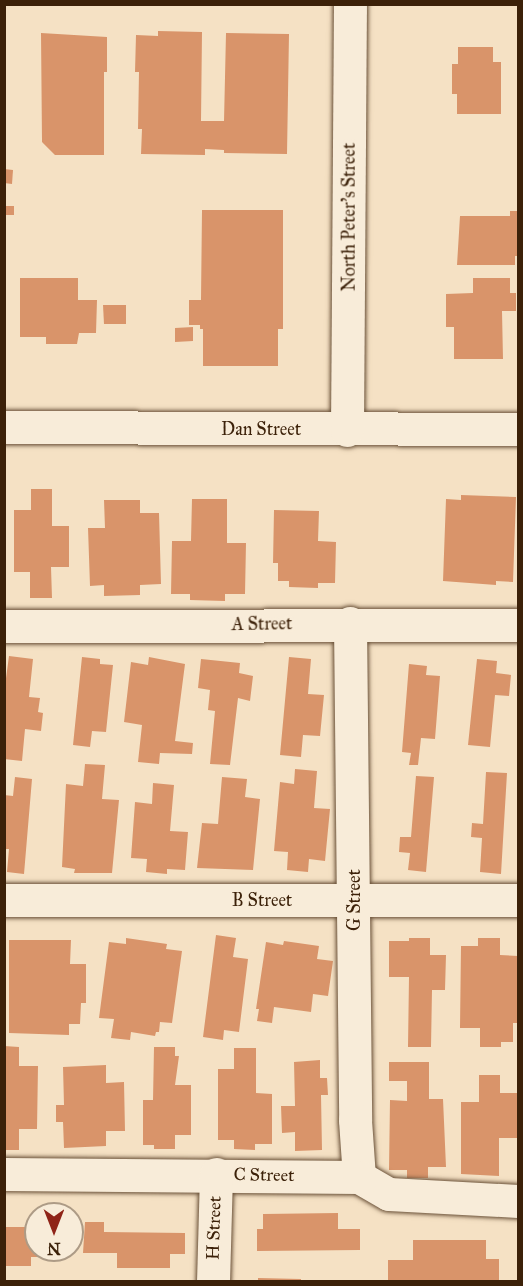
<!DOCTYPE html>
<html>
<head>
<meta charset="utf-8">
<style>
  body { margin:0 }
  #map { position:relative; width:523px; height:1286px; overflow:hidden; background:#f5e1c4; font-family:"IM FELL Great Primer",serif }
  div>[style] { position:absolute }
  .building>* { inset:0; background:#d9946a }
  .roads { filter:drop-shadow(0 0 2px #6a5138) drop-shadow(0 0 2px #6a5138) }
  .minor>* { height:33px; margin:-16.5px; padding:0 16.5px; transform-origin:16.5px; border-radius:16.5px; background:#f8ecd9 }
  span { translate:-50% -50%; white-space:nowrap; text-align:center; line-height:1.15; -webkit-text-stroke:6px #f8ecd9; paint-order:stroke }
  .street-label { font-size:18px; color:#3c2109 }
  .frame { position:absolute; inset:0; border:6px solid #3c2109; pointer-events:none }
  .north { position:absolute; left:24px; top:1202px; width:60px; height:60px; box-sizing:border-box; background:#f8ecd9; border:2px solid #ad9b86; border-radius:50%; rotate:180deg; font-size:16px; font-weight:700; line-height:24px; text-align:center; color:#3c2109 }
  .north::after { content:''; display:block; margin:auto; width:21px; height:27px; background:#8f2418; clip-path:polygon(50% 0,100% 100%,50% 72%,0 100%) }
</style>
</head>
<body>
<div id="map">
  <div class="building">
    <div style="clip-path:polygon(158px 31px,202px 32px,201px 121px,224px 121px,226px 33px,289px 34px,287px 154px,224px 153px,224px 150px,205px 149px,205px 155px,141px 154px,142px 129px,138px 129px,139px 72px,135px 72px,136px 35px,158px 36px)"></div>
    <div style="clip-path:polygon(41px 33px,107px 37px,107px 72px,104px 72px,104px 155px,55px 155px,42px 142px)"></div>
    <div style="clip-path:polygon(458px 47px,493px 47px,493px 62px,501px 62px,501px 114px,457px 114px,457px 94px,452px 94px,452px 64px,458px 64px)"></div>
    <div style="clip-path:polygon(4px 169px,13px 170px,12px 184px,4px 183px)"></div>
    <div style="clip-path:polygon(4px 206px,14px 206px,14px 215px,4px 215px)"></div>
    <div style="clip-path:polygon(202px 210px,283px 210px,283px 329px,278px 329px,278px 366px,203px 366px,203px 329px,200px 329px,200px 325px,189px 325px,189px 300px,201px 300px)"></div>
    <div style="clip-path:polygon(510px 211px,518px 211px,518px 256px,515px 256px,515px 265px,457px 265px,460px 216px,510px 216px)"></div>
    <div style="clip-path:polygon(20px 278px,78px 278px,78px 300px,97px 300px,96px 333px,79px 333px,77px 344px,46px 344px,46px 337px,20px 337px)"></div>
    <div style="clip-path:polygon(473px 278px,510px 278px,510px 293px,516px 293px,516px 311px,502px 311px,503px 359px,454px 359px,454px 327px,446px 327px,446px 294px,473px 293px)"></div>
    <div style="clip-path:polygon(103px 305px,126px 305px,126px 324px,104px 324px)"></div>
    <div style="clip-path:polygon(193px 327px,193px 341px,175px 342px,175px 328px)"></div>
    <div style="clip-path:polygon(31px 489px,52px 489px,52px 526px,69px 526px,69px 567px,51px 567px,52px 598px,30px 598px,30px 572px,14px 572px,14px 510px,31px 510px)"></div>
    <div style="clip-path:polygon(461px 495px,516px 497px,513px 582px,496px 581px,496px 585px,443px 581px,446px 499px,461px 500px)"></div>
    <div style="clip-path:polygon(192px 499px,227px 499px,227px 543px,246px 543px,245px 594px,225px 594px,225px 601px,190px 600px,190px 594px,171px 594px,172px 541px,191px 541px)"></div>
    <div style="clip-path:polygon(104px 500px,140px 500px,140px 513px,159px 513px,161px 584px,140px 585px,140px 595px,104px 596px,104px 585px,90px 586px,88px 528px,105px 528px)"></div>
    <div style="clip-path:polygon(274px 510px,319px 511px,318px 541px,336px 542px,335px 583px,318px 583px,318px 588px,289px 587px,289px 581px,278px 581px,278px 563px,273px 563px)"></div>
    <div style="clip-path:polygon(9px 656px,33px 659px,29px 697px,40px 698px,38px 712px,43px 713px,41px 731px,25px 729px,22px 761px,4px 759px,4px 693px)"></div>
    <div style="clip-path:polygon(82px 657px,100px 659px,100px 664px,113px 665px,106px 732px,92px 731px,90px 747px,73px 745px)"></div>
    <div style="clip-path:polygon(149px 657px,185px 664px,175px 741px,193px 743px,192px 754px,160px 753px,159px 764px,138px 762px,142px 725px,124px 722px,131px 662px,148px 665px)"></div>
    <div style="clip-path:polygon(289px 657px,311px 659px,308px 694px,324px 695px,320px 736px,303px 735px,301px 757px,280px 755px)"></div>
    <div style="clip-path:polygon(201px 659px,240px 663px,239px 673px,253px 676px,250px 701px,238px 698px,230px 765px,210px 764px,215px 711px,208px 710px,210px 690px,198px 688px)"></div>
    <div style="clip-path:polygon(477px 659px,497px 661px,496px 673px,511px 675px,509px 696px,495px 695px,490px 747px,468px 745px)"></div>
    <div style="clip-path:polygon(409px 664px,427px 666px,426px 675px,440px 676px,435px 739px,421px 738px,418px 765px,409px 765px,411px 753px,402px 752px)"></div>
    <div style="clip-path:polygon(85px 764px,105px 765px,102px 799px,119px 800px,112px 873px,74px 873px,75px 869px,62px 867px,66px 784px,83px 786px)"></div>
    <div style="clip-path:polygon(295px 769px,317px 771px,314px 808px,330px 809px,325px 861px,309px 859px,308px 872px,287px 870px,288px 852px,274px 851px,280px 782px,294px 784px)"></div>
    <div style="clip-path:polygon(486px 772px,507px 773px,501px 874px,480px 872px,482px 838px,471px 837px,472px 823px,483px 824px)"></div>
    <div style="clip-path:polygon(416px 776px,434px 777px,426px 872px,408px 870px,410px 853px,399px 852px,400px 837px,411px 837px)"></div>
    <div style="clip-path:polygon(15px 777px,32px 779px,24px 874px,7px 872px,9px 849px,4px 849px,4px 795px,13px 796px)"></div>
    <div style="clip-path:polygon(222px 777px,247px 779px,245px 797px,260px 799px,253px 870px,197px 868px,202px 823px,218px 824px)"></div>
    <div style="clip-path:polygon(153px 783px,174px 785px,170px 831px,188px 832px,185px 870px,167px 869px,167px 874px,146px 872px,147px 859px,131px 858px,135px 802px,152px 804px)"></div>
    <div style="clip-path:polygon(216px 935px,236px 938px,233px 957px,248px 959px,239px 1032px,224px 1030px,223px 1040px,203px 1037px)"></div>
    <div style="clip-path:polygon(126px 938px,167px 944px,166px 949px,182px 951px,172px 1023px,160px 1022px,159px 1032px,156px 1032px,155px 1036px,131px 1032px,130px 1040px,111px 1038px,114px 1019px,99px 1018px,109px 942px,126px 944px)"></div>
    <div style="clip-path:polygon(409px 938px,430px 938px,430px 955px,446px 955px,445px 990px,432px 990px,431px 1047px,408px 1047px,409px 977px,389px 977px,389px 941px,409px 941px)"></div>
    <div style="clip-path:polygon(478px 938px,500px 938px,500px 955px,518px 956px,517px 1023px,513px 1023px,513px 1042px,501px 1042px,501px 1047px,480px 1047px,480px 1028px,460px 1028px,461px 946px,478px 946px)"></div>
    <div style="clip-path:polygon(9px 940px,71px 940px,70px 964px,86px 964px,86px 1003px,81px 1003px,80px 1024px,69px 1024px,69px 1035px,9px 1033px)"></div>
    <div style="clip-path:polygon(284px 941px,319px 946px,317px 959px,333px 961px,328px 996px,313px 994px,311px 1012px,274px 1007px,272px 1023px,257px 1021px,259px 1009px,256px 1009px,266px 942px,283px 945px)"></div>
    <div style="clip-path:polygon(4px 1046px,19px 1047px,19px 1066px,38px 1066px,37px 1129px,19px 1129px,19px 1150px,4px 1150px)"></div>
    <div style="clip-path:polygon(154px 1047px,175px 1047px,175px 1056px,179px 1056px,175px 1085px,191px 1085px,191px 1135px,175px 1135px,175px 1149px,154px 1149px,154px 1145px,143px 1145px,143px 1100px,153px 1100px)"></div>
    <div style="clip-path:polygon(234px 1048px,256px 1048px,256px 1093px,272px 1094px,272px 1144px,255px 1144px,255px 1150px,234px 1149px,234px 1140px,218px 1140px,218px 1069px,234px 1069px)"></div>
    <div style="clip-path:polygon(320px 1060px,320px 1078px,327px 1078px,328px 1095px,321px 1095px,322px 1150px,295px 1151px,295px 1132px,282px 1133px,281px 1106px,295px 1106px,294px 1062px)"></div>
    <div style="clip-path:polygon(389px 1062px,429px 1062px,429px 1099px,443px 1099px,446px 1167px,428px 1167px,428px 1178px,407px 1178px,407px 1170px,389px 1170px,390px 1100px,407px 1101px,407px 1081px,389px 1081px)"></div>
    <div style="clip-path:polygon(106px 1065px,106px 1083px,124px 1082px,125px 1131px,106px 1131px,106px 1146px,64px 1148px,63px 1122px,56px 1122px,56px 1105px,64px 1105px,63px 1067px)"></div>
    <div style="clip-path:polygon(479px 1075px,500px 1075px,500px 1093px,518px 1093px,518px 1138px,499px 1138px,499px 1176px,461px 1174px,461px 1102px,479px 1102px)"></div>
    <div style="clip-path:polygon(338px 1213px,338px 1229px,360px 1229px,360px 1250px,257px 1251px,257px 1229px,263px 1229px,263px 1214px)"></div>
    <div style="clip-path:polygon(85px 1222px,104px 1222px,104px 1232px,185px 1233px,185px 1254px,170px 1254px,170px 1268px,117px 1268px,117px 1253px,83px 1253px)"></div>
    <div style="clip-path:polygon(5px 1227px,36px 1227px,36px 1250px,43px 1250px,43px 1257px,31px 1257px,31px 1266px,5px 1266px)"></div>
    <div style="clip-path:polygon(413px 1240px,486px 1240px,486px 1259px,499px 1259px,499px 1281px,388px 1281px,388px 1260px,413px 1260px)"></div>
    <div style="clip-path:polygon(258px 1278px,301px 1279px,301px 1282px,258px 1282px)"></div>
  </div>
  <div class="roads">
    <div class="minor">
      <div style="left:4px;top:427px;width:514px;rotate:0.22deg"></div>
      <div style="left:347px;top:430px;width:426px;rotate:-89.6deg"></div>
      <div style="left:350px;top:623px;width:497px;rotate:89.4deg"></div>
      <div style="left:355px;top:1120px;width:57px;rotate:86deg"></div>
      <div style="left:4px;top:626px;width:514px;rotate:-0.11deg"></div>
      <div style="left:4px;top:900px;width:514px"></div>
      <div style="left:4px;top:1174px;width:355px;rotate:0.5deg"></div>
      <div style="left:359px;top:1177px;width:34px;rotate:30deg"></div>
      <div style="left:389px;top:1194px;width:129px;rotate:3.1deg"></div>
      <div style="left:213px;top:1282px;width:108px;rotate:-88.4deg"></div>
    </div>
  </div>
  <div class="street-label">
    <span style="left:349px;top:217px;rotate:-90deg">North Peter's Street</span>
    <span style="left:261px;top:429px">Dan Street</span>
    <span style="left:262px;top:624px;rotate:-1deg">A Street</span>
    <span style="left:262px;top:900px">B Street</span>
    <span style="left:354px;top:900px;rotate:-90deg">G Street</span>
    <span style="left:264px;top:1175px;rotate:1deg">C Street</span>
    <span style="left:214px;top:1228px;rotate:-88deg">H Street</span>
  </div>
  <div class="frame"></div>
  <div class="north">N</div>
</div>
</body>
</html>
